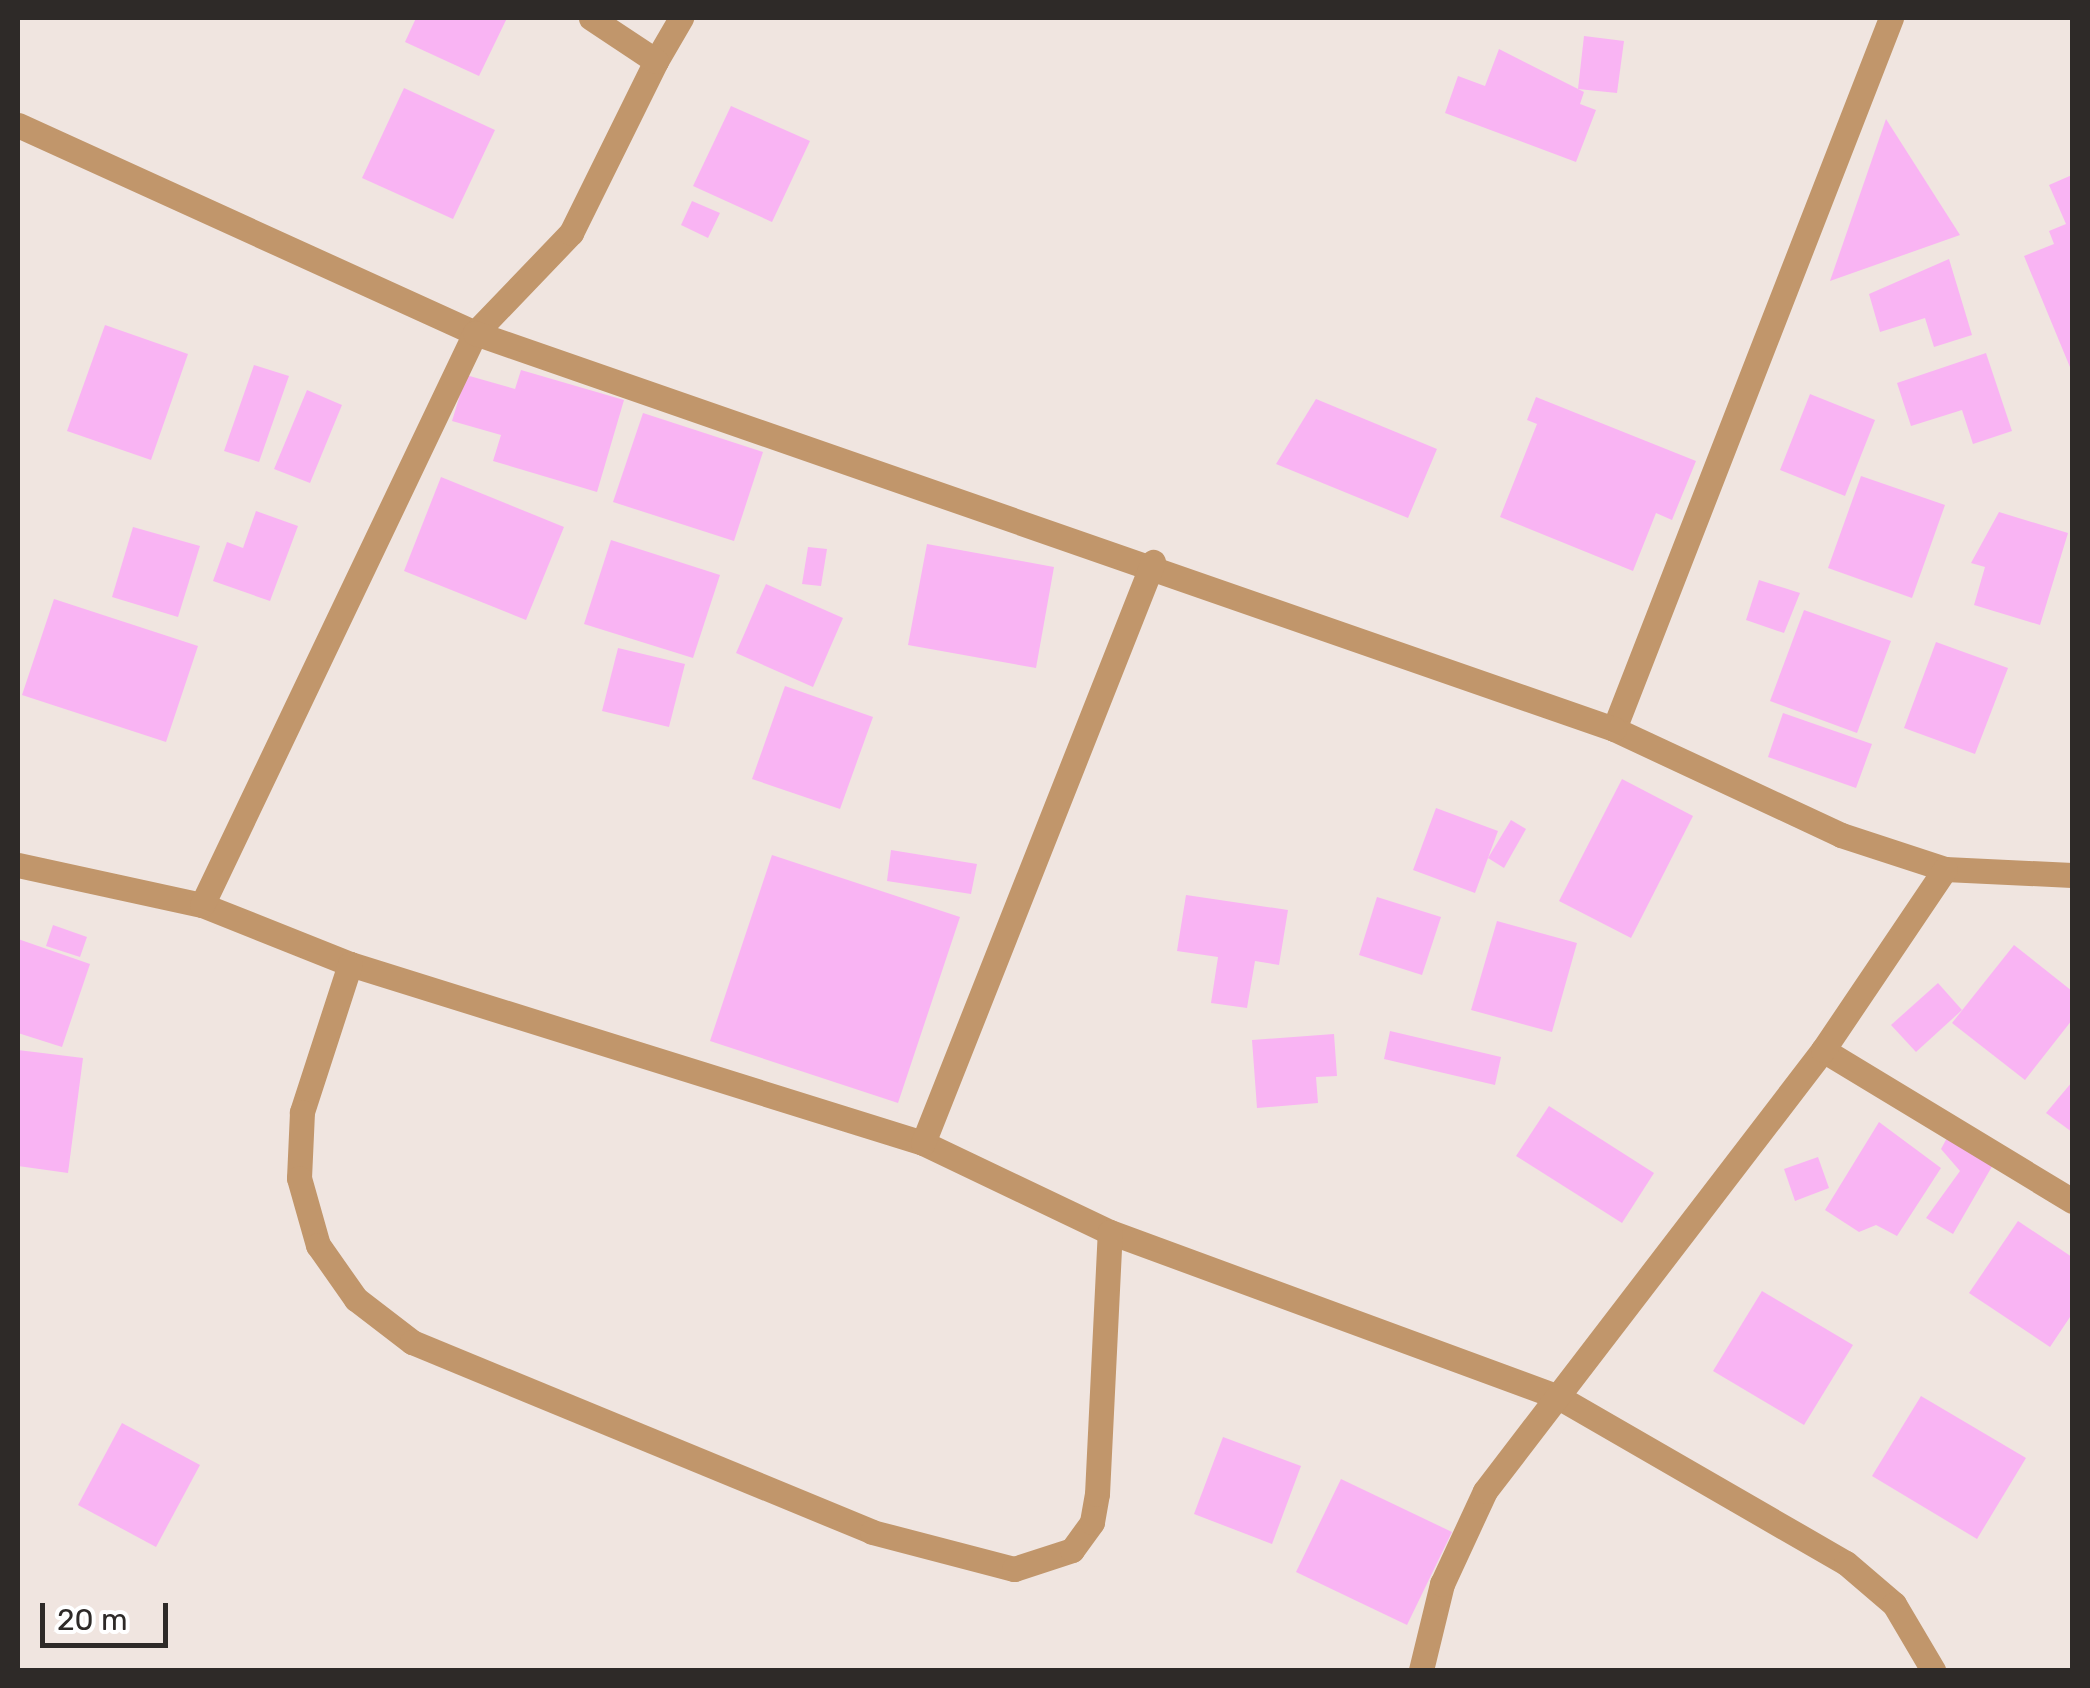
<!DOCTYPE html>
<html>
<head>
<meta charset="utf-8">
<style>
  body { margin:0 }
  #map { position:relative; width:2090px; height:1688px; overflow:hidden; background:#f0e5e0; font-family:Rubik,sans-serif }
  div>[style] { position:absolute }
  .building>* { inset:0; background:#f9b4f3 }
  .minor>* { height:25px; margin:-12.5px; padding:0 12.5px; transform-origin:12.5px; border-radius:12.5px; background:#c1966b }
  span { translate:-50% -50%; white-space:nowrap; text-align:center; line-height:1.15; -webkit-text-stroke:8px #fff; paint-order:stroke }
  .frame { position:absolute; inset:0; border:20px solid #2e2a28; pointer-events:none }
  .scale { position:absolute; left:40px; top:1603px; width:128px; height:45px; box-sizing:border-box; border:5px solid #2e2a28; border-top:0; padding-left:12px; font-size:30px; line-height:35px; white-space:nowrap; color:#2e2a28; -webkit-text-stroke:8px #fff; paint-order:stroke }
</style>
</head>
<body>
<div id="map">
  <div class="building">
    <div style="clip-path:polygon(416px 18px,507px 18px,479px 76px,405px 42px)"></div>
    <div style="clip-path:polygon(1584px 36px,1624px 41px,1617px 93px,1578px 89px)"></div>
    <div style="clip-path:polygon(1499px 49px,1584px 92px,1580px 104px,1596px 110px,1576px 162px,1445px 113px,1458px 76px,1485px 86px)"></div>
    <div style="clip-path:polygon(404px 88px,495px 130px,453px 219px,362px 178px)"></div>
    <div style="clip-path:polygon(731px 106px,810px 141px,772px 222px,693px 186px)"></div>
    <div style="clip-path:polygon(1886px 119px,1960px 235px,1830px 281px)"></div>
    <div style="clip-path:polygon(2072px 175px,2072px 372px,2024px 256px,2054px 244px,2049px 231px,2066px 224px,2049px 185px)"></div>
    <div style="clip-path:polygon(692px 201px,720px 213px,708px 238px,681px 225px)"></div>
    <div style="clip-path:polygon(1949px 259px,1972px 335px,1934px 347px,1925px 318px,1880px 332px,1869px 294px)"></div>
    <div style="clip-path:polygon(105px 325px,188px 354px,151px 460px,67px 431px)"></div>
    <div style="clip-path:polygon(1986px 353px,2012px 431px,1973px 444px,1962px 410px,1911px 426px,1897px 383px)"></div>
    <div style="clip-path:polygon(254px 365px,289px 376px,259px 462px,224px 451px)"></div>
    <div style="clip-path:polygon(521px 370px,624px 400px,597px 492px,493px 461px,501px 435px,452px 421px,466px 375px,515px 389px)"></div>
    <div style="clip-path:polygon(307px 390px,342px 405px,310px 483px,274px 469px)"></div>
    <div style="clip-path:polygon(1810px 394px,1875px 420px,1845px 496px,1780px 470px)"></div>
    <div style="clip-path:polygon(1536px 397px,1696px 461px,1672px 520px,1656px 513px,1633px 571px,1500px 517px,1537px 424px,1527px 420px)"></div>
    <div style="clip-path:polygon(1316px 399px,1437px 449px,1408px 518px,1276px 464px)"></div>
    <div style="clip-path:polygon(643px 413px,763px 452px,734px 541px,613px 502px)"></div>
    <div style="clip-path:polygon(1861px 476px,1945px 505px,1912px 598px,1828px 568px)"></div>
    <div style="clip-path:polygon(441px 477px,564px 527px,526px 620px,404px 571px)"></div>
    <div style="clip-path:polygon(256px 511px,298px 526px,270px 601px,213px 581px,227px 542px,243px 548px)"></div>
    <div style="clip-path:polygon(1999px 512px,2068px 533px,2040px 625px,1974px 605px,1985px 567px,1971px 563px)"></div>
    <div style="clip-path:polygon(133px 527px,200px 546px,178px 617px,112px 597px)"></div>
    <div style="clip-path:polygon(611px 540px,720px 575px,693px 658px,584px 624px)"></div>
    <div style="clip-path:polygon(927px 544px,1054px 567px,1036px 668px,908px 645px)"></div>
    <div style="clip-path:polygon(808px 547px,827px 549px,821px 586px,802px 584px)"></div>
    <div style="clip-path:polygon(1759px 580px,1800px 593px,1784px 633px,1746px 620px)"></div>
    <div style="clip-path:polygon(766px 584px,843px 618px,813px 687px,736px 653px)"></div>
    <div style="clip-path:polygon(54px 599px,198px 646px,166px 742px,22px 695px)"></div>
    <div style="clip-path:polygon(1804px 610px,1891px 641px,1857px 733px,1770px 701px)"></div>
    <div style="clip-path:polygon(1936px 642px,2008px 668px,1975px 754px,1904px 728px)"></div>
    <div style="clip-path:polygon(618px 648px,685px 664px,669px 727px,602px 711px)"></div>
    <div style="clip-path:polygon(785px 686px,873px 717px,840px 809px,752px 779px)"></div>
    <div style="clip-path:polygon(1783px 713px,1872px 744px,1856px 788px,1768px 757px)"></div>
    <div style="clip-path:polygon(1622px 779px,1693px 816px,1631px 938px,1559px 901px)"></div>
    <div style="clip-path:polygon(1436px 808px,1498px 831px,1475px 893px,1413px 870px)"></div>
    <div style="clip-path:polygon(1511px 820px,1526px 829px,1504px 868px,1488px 858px)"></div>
    <div style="clip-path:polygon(891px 850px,977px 864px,971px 894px,887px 881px)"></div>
    <div style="clip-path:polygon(772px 855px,960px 917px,898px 1103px,710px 1041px)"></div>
    <div style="clip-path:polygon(1186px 895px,1288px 910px,1279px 965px,1255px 961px,1247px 1008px,1211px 1003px,1218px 957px,1177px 951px)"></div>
    <div style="clip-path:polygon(1377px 897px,1441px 917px,1422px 975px,1359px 955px)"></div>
    <div style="clip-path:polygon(1497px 921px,1577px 943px,1552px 1032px,1471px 1010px)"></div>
    <div style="clip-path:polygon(53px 925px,87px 937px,80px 957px,46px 946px)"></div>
    <div style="clip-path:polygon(18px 939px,90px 964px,62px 1047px,18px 1033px)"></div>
    <div style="clip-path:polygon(2014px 945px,2072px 991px,2072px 1020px,2025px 1080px,1952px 1023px)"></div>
    <div style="clip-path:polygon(1938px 983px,1962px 1010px,1916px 1052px,1891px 1025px)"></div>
    <div style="clip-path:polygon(1390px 1031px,1501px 1057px,1495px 1085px,1384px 1059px)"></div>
    <div style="clip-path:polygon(1334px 1034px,1337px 1076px,1316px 1077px,1318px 1103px,1257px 1108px,1252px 1040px)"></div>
    <div style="clip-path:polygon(18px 1050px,83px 1058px,68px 1173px,18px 1166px)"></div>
    <div style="clip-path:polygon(2072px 1082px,2072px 1132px,2046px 1113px)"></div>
    <div style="clip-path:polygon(1549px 1106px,1654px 1173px,1622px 1223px,1516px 1156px)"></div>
    <div style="clip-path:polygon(1879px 1122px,1941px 1168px,1897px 1236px,1876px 1225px,1859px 1232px,1825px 1210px)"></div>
    <div style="clip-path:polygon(1948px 1136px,1994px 1163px,1953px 1234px,1926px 1218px,1960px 1171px,1941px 1149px)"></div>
    <div style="clip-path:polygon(1818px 1157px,1829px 1188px,1795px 1201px,1784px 1169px)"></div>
    <div style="clip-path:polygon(2018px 1221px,2072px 1257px,2072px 1314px,2050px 1347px,1969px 1293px)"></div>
    <div style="clip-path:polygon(1762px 1291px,1853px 1345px,1804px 1425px,1713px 1371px)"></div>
    <div style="clip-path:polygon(1921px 1396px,2026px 1458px,1977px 1539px,1872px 1476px)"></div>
    <div style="clip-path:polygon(122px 1423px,200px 1465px,156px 1547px,78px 1505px)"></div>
    <div style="clip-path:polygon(1223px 1437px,1301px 1466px,1272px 1544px,1194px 1514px)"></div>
    <div style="clip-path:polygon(1341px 1479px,1452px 1532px,1407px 1625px,1296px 1572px)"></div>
  </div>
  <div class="minor">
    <div style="left:1891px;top:18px;width:763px;rotate:111.29deg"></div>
    <div style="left:1614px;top:729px;width:251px;rotate:25deg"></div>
    <div style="left:1841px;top:835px;width:109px;rotate:18.1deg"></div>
    <div style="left:1945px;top:869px;width:127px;rotate:2.7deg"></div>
    <div style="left:656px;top:61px;width:50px;rotate:-59.8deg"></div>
    <div style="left:18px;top:125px;width:502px;rotate:24.47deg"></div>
    <div style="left:475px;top:333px;width:139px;rotate:-46.2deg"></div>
    <div style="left:571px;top:233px;width:192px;rotate:-63.7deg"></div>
    <div style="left:656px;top:61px;width:78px;rotate:-146.5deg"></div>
    <div style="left:18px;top:865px;width:188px;rotate:12.3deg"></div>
    <div style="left:202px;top:905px;width:159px;rotate:21.7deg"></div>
    <div style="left:350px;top:964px;width:600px;rotate:17.35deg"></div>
    <div style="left:923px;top:1143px;width:207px;rotate:25.5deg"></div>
    <div style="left:1110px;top:1232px;width:480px;rotate:20.2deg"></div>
    <div style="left:1560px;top:1398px;width:330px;rotate:30deg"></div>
    <div style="left:1846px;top:1563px;width:63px;rotate:40.5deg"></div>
    <div style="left:1894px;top:1604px;width:77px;rotate:59.4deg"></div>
    <div style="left:202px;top:905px;width:634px;rotate:-64.49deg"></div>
    <div style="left:475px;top:333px;width:1206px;rotate:19.17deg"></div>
    <div style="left:350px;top:964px;width:156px;rotate:108deg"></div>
    <div style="left:302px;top:1112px;width:66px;rotate:92.6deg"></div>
    <div style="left:299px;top:1178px;width:70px;rotate:74.2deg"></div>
    <div style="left:318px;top:1245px;width:66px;rotate:54.9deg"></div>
    <div style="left:356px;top:1299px;width:71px;rotate:37.5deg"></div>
    <div style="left:412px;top:1342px;width:498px;rotate:22.4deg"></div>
    <div style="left:872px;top:1532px;width:147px;rotate:14.6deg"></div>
    <div style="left:1014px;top:1569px;width:61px;rotate:-18.1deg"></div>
    <div style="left:1072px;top:1550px;width:34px;rotate:-54deg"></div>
    <div style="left:1092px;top:1522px;width:28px;rotate:-80deg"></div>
    <div style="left:1097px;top:1494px;width:262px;rotate:-87.2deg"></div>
    <div style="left:1823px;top:1050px;width:291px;rotate:31.2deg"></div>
    <div style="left:923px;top:1143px;width:625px;rotate:-68.4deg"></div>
    <div style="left:1421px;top:1670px;width:89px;rotate:-76.3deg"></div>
    <div style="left:1442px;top:1584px;width:102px;rotate:-65.2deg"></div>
    <div style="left:1485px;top:1491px;width:556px;rotate:-52.53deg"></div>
    <div style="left:1823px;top:1050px;width:218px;rotate:-56deg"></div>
  </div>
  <div class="frame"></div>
  <div class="scale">20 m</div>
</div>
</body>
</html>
